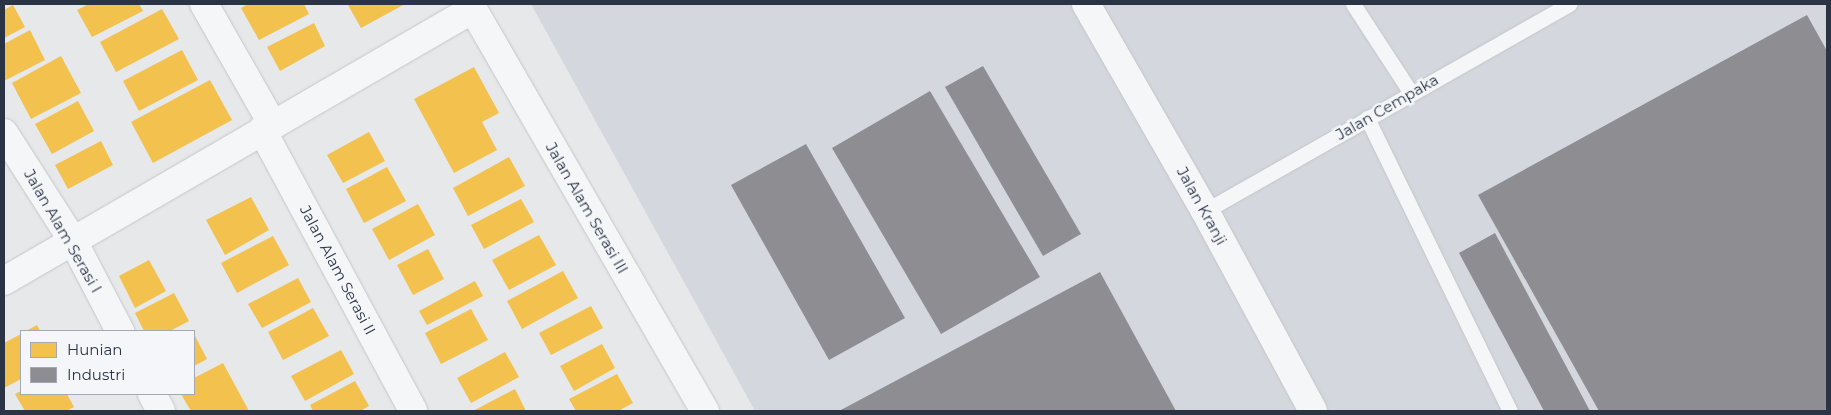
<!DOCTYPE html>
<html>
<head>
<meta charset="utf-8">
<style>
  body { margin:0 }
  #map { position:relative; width:1831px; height:415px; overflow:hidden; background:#e6e8ea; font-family:Montserrat,sans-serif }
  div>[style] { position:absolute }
  .built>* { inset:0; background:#d4d7dd }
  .homes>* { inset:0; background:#f2c14e }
  .industry>* { inset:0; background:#8d8d92 }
  .roads { filter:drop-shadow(0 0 1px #c4c6c8) drop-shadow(0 0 1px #c4c6c8) }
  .lane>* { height:15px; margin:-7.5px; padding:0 7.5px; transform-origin:7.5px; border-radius:7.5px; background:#f5f6f7 }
  .street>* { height:28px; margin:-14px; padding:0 14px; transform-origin:14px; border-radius:14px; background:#f5f6f7 }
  span { translate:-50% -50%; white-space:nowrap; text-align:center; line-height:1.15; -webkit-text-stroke:5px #f4f6f9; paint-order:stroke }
  .street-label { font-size:15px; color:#2b3445 }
  .frame { position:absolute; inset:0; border:5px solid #2b3445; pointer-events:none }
  .legend { position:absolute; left:20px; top:330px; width:175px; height:65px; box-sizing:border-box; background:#f4f6f9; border:1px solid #a4a8b1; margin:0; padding:6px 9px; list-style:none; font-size:15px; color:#2b3445 }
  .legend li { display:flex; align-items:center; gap:10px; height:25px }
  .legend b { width:25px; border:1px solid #a4a8b1 }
</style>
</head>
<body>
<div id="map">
  <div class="built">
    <div style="clip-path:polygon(531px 4px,1827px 4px,1827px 411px,755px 411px)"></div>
  </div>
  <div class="homes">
    <div style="clip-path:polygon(89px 4px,139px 4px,143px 11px,92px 37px,77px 10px)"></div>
    <div style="clip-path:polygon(248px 4px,304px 4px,309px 14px,259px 40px,241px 8px)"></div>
    <div style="clip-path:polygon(405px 4px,361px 28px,348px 5px,350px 4px)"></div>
    <div style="clip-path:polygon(13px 5px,25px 27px,4px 38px,4px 10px)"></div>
    <div style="clip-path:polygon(162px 9px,179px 39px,116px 72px,100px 42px)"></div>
    <div style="clip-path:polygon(314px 23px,325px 46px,280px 71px,267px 47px)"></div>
    <div style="clip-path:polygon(30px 30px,45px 60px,4px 81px,4px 44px)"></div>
    <div style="clip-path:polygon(182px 50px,198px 80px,139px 111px,123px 81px)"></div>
    <div style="clip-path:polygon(61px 56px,81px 93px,31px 119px,12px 83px)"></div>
    <div style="clip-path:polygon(474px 67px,499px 113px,482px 122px,497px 150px,454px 173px,414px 99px)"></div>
    <div style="clip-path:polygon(210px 80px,232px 120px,153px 163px,131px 122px)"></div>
    <div style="clip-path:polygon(78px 101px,94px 131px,52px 154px,35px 124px)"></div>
    <div style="clip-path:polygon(369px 132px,385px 161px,343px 183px,327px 155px)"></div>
    <div style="clip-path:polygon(101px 141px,113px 165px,68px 189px,55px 165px)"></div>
    <div style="clip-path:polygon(509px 157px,525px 186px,468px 216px,453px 188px)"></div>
    <div style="clip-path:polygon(387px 167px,406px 201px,364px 223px,346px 189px)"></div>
    <div style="clip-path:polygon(251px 197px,269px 230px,225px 255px,206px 220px)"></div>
    <div style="clip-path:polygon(521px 199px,534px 222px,484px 249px,471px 225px)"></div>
    <div style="clip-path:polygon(418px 204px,435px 235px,389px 260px,372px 229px)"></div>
    <div style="clip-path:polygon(539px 235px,556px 265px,509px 290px,492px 260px)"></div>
    <div style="clip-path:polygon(273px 236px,289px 265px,237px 293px,221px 263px)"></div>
    <div style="clip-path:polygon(428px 249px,444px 279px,413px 295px,397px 265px)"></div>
    <div style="clip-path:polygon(149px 260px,166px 291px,135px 308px,119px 276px)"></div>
    <div style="clip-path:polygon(563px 271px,578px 298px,522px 329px,507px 301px)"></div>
    <div style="clip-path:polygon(298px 278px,311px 302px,262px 328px,248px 304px)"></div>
    <div style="clip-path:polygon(475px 281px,483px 296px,427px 325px,419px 311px)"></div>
    <div style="clip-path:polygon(174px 293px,189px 321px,170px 331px,144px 331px,135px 313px)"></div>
    <div style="clip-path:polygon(591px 306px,603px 328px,551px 355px,539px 333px)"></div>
    <div style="clip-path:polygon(313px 308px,329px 336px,283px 360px,268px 332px)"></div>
    <div style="clip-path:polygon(471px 309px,488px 340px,441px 364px,425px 333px)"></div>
    <div style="clip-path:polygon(37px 325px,40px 331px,26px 331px)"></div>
    <div style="clip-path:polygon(21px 334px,21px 379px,4px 388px,4px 343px)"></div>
    <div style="clip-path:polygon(194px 334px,207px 359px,194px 366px)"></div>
    <div style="clip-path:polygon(602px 344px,615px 368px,574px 391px,560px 366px)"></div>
    <div style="clip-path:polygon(341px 350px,354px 374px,305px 401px,291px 376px)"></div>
    <div style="clip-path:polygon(505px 352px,519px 377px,471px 403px,457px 378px)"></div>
    <div style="clip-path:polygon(223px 363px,249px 411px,191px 411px,181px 394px,194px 394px,194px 378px)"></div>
    <div style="clip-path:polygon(617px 374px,633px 403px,618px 411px,576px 411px,569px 399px)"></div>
    <div style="clip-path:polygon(355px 381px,369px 406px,360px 411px,313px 411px,310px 405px)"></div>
    <div style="clip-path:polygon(515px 389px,526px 411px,473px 411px)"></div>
    <div style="clip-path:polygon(21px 391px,21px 394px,67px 394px,74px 407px,66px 411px,25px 411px,15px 394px)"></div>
  </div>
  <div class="industry">
    <div style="clip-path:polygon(1807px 15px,1827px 51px,1827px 411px,1599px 411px,1478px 195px)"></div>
    <div style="clip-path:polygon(983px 66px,1081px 234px,1043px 256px,945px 87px)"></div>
    <div style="clip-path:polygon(930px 91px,1040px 277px,941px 334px,832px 148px)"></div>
    <div style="clip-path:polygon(806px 144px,905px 318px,829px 360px,731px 185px)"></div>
    <div style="clip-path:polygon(1495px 233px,1590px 411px,1544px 411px,1459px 253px)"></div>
    <div style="clip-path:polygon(1100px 272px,1176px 411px,839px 411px)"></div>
  </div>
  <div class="roads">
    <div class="lane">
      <div style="left:1353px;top:4px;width:106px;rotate:56.9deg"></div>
      <div style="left:1367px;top:118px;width:326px;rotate:64deg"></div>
      <div style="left:1205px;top:211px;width:419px;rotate:-29.6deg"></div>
    </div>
    <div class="street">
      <div style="left:204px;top:4px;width:139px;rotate:60.3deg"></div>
      <div style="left:470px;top:4px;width:470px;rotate:60deg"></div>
      <div style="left:1086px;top:4px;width:239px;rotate:60.1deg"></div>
      <div style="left:1205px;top:211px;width:227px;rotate:61.6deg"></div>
      <div style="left:262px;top:130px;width:319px;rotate:61.7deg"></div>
      <div style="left:4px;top:133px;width:128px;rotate:57.4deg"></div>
      <div style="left:73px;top:241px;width:102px;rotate:62.4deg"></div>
      <div style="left:4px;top:281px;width:542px;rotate:-30.11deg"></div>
      <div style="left:152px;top:394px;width:19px;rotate:62deg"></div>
    </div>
  </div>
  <div class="street-label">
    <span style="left:1387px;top:107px;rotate:-30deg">Jalan Cempaka</span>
    <span style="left:1202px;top:206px;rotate:61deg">Jalan Kranji</span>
    <span style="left:587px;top:208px;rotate:60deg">Jalan Alam Serasi III</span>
    <span style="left:63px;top:231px;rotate:60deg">Jalan Alam Serasi I</span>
    <span style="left:338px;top:270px;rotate:62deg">Jalan Alam Serasi II</span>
  </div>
  <div class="frame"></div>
  <ul class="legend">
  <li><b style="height:14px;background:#f2c14e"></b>Hunian</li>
  <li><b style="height:14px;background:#8d8d92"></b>Industri</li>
  </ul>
</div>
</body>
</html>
